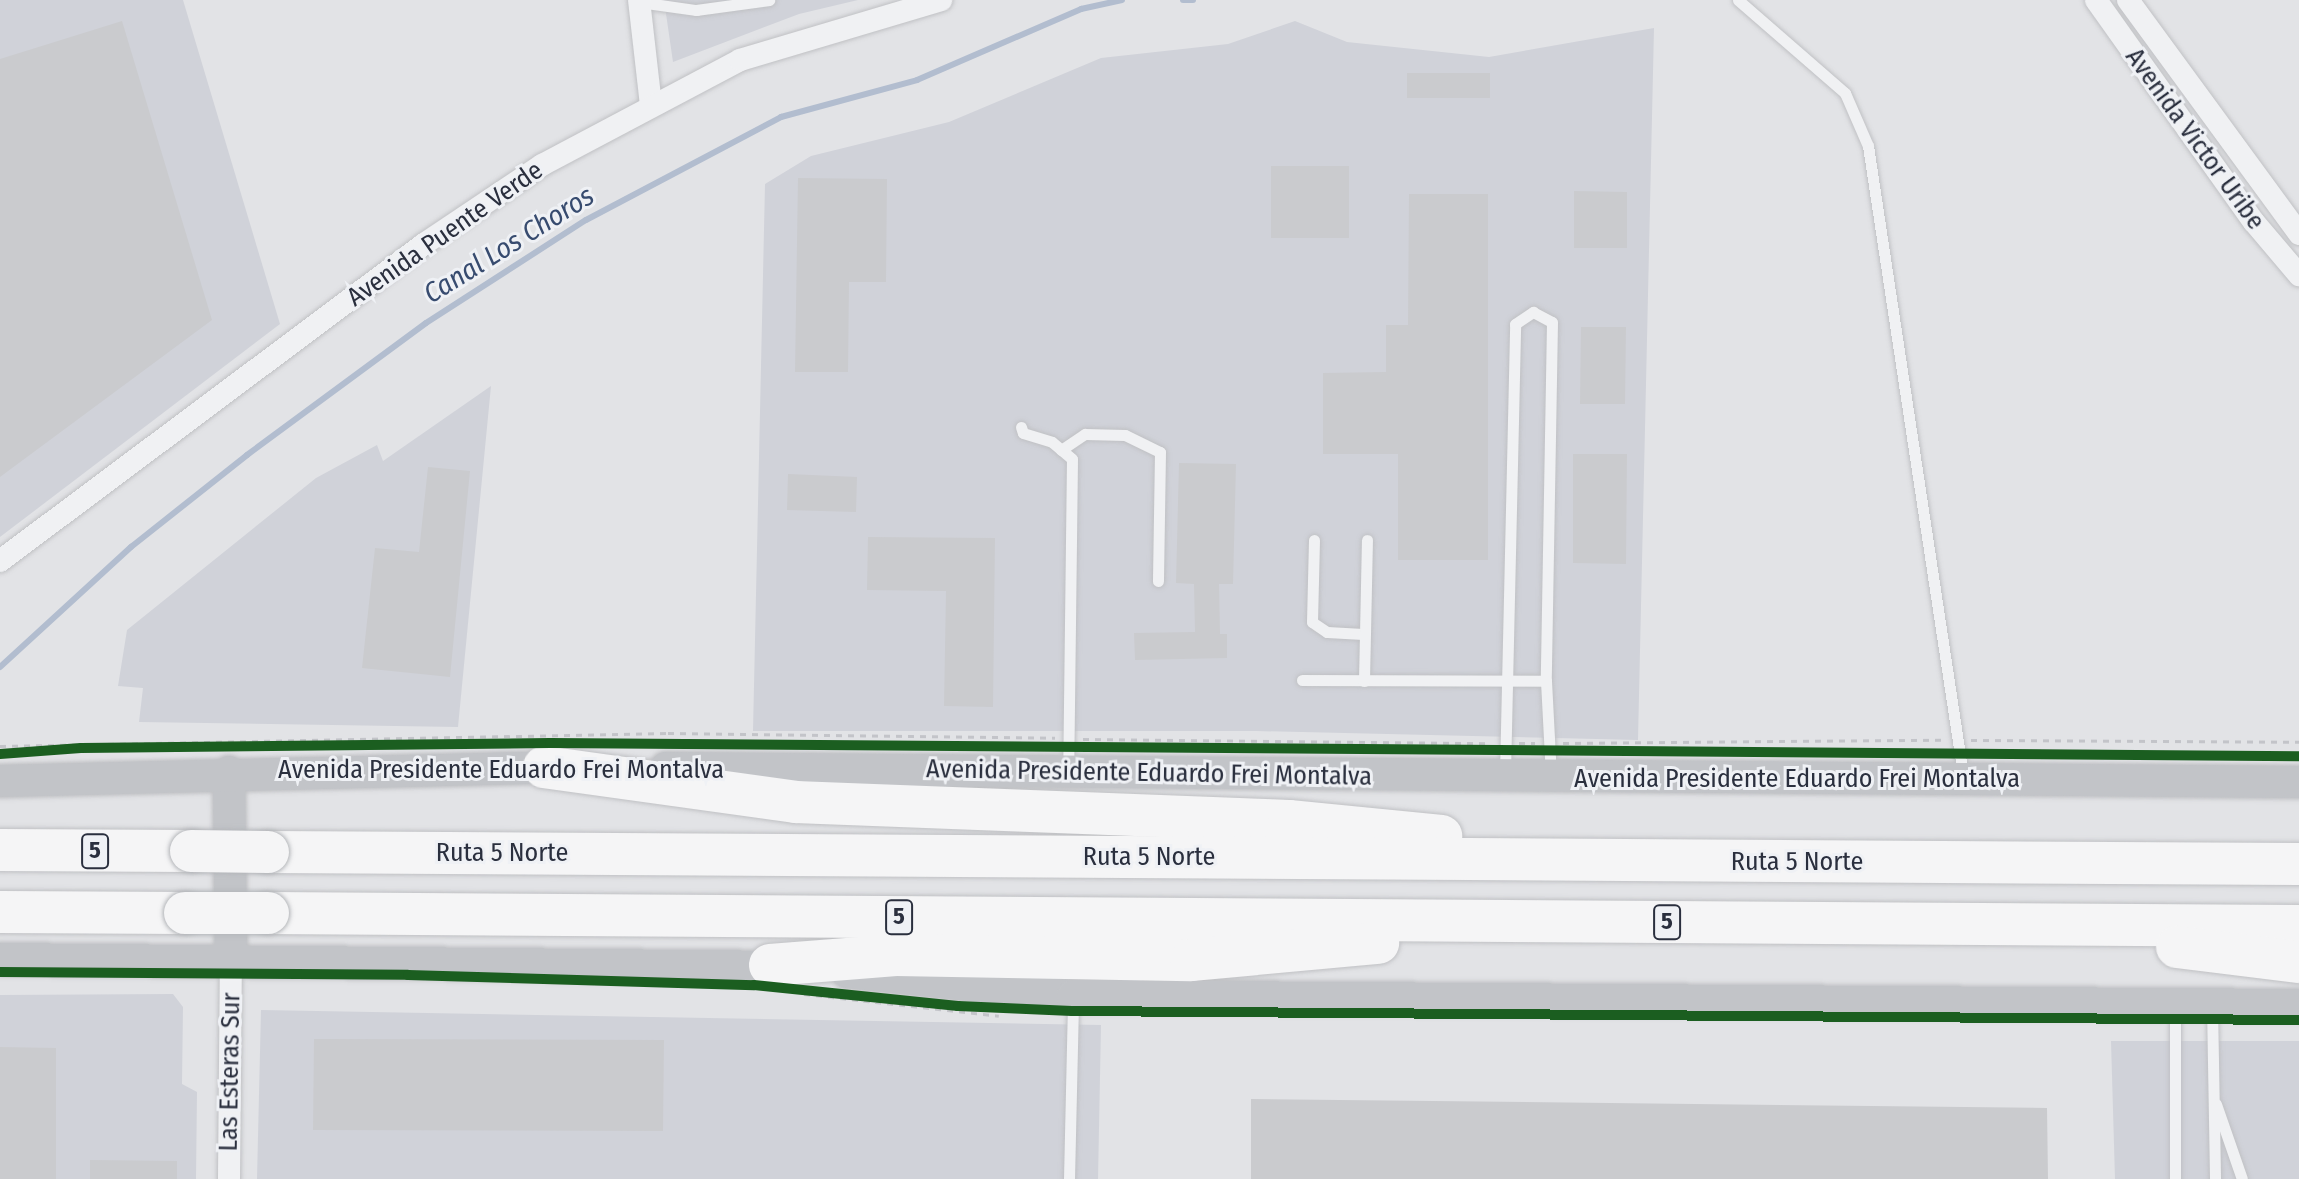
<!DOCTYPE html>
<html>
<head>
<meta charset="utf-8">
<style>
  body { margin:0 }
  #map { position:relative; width:2299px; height:1179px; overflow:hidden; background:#e2e3e6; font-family:"Fira Sans Condensed",sans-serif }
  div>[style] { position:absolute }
  .built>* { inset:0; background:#d0d2d9 }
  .stream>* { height:6px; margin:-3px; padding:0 3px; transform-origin:3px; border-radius:3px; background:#b2bdcf }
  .building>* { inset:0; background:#cacbce }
  .path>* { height:3px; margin-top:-1.5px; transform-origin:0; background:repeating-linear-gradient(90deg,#c3c4c9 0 6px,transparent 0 12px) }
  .roads { filter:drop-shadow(0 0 2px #c0c1c4) drop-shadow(0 0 2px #c0c1c4) }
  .service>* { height:11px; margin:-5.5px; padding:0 5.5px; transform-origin:5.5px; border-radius:5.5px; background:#f0f1f3 }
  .minor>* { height:22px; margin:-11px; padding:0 11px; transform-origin:11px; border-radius:11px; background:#f0f1f3 }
  .secondary>* { height:32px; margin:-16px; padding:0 16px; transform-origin:16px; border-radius:16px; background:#c2c4c8 }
  .motorway>* { height:42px; margin:-21px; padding:0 21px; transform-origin:21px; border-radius:21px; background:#f5f5f6 }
  .bridges { filter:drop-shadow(0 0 2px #b4b6ba) drop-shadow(0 0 2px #b4b6ba) }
  .motorway-bridge>* { height:42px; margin:-21px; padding:0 21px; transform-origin:21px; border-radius:21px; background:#f5f5f6 }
  .cycleway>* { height:10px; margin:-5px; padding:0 5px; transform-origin:5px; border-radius:5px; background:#1b5e20 }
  span { translate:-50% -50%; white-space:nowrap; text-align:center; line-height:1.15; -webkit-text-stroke:6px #eff1f5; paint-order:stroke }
  .shield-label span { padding:2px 6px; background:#eff1f5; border:2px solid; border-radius:6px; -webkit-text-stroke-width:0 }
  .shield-label { font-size:24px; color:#2a2f3e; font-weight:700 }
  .street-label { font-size:26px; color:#2a2f3e }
  .water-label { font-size:28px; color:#374b6f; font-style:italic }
</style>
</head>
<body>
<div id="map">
  <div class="built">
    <div style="clip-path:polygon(0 0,183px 0,280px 324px,0 537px)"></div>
    <div style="clip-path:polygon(664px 0,858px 0,799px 14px,673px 62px)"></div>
    <div style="clip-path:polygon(1295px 21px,1347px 42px,1489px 57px,1654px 28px,1638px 740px,1256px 731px,753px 731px,765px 184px,811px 156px,949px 122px,1101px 58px,1228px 44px)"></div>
    <div style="clip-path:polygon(491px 386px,458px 727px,139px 722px,143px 688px,118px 686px,127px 630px,316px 478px,377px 445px,383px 461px)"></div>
    <div style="clip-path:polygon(173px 994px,183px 1007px,182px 1084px,197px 1092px,196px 1179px,0 1179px,0 995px)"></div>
    <div style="clip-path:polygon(261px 1010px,1101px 1025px,1098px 1179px,257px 1179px)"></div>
    <div style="clip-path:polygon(2111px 1041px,2299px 1041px,2299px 1179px,2115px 1179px)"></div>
  </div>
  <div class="stream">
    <div style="left:1183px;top:0;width:10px"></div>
    <div style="left:0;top:667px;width:178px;rotate:-42.5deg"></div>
    <div style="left:131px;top:547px;width:148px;rotate:-38.4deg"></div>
    <div style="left:247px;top:455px;width:222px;rotate:-36.4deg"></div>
    <div style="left:426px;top:323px;width:190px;rotate:-32.8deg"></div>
    <div style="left:586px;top:220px;width:221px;rotate:-27.8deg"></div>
    <div style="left:781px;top:117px;width:141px;rotate:-15.2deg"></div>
    <div style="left:917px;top:80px;width:179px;rotate:-23.4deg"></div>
    <div style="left:1081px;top:9px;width:42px;rotate:-12.4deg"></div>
  </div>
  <div class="building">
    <div style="clip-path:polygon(122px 21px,212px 320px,0 477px,0 59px)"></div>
    <div style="clip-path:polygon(1407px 73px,1490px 73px,1490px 98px,1407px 98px)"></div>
    <div style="clip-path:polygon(1271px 166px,1349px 166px,1349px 238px,1271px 238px)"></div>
    <div style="clip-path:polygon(798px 178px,887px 179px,886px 282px,849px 282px,848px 372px,795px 372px)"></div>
    <div style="clip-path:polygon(1574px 191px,1627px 192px,1627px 248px,1574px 248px)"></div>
    <div style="clip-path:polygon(1409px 194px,1488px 194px,1488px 560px,1398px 560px,1398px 454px,1323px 454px,1323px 373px,1386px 372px,1386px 325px,1408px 325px)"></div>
    <div style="clip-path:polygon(1581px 327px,1626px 327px,1625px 404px,1580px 404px)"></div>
    <div style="clip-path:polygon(1573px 454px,1627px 454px,1626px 564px,1573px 563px)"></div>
    <div style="clip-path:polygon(1179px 463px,1236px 464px,1233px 584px,1219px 584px,1220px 634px,1227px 634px,1227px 658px,1135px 660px,1134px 633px,1195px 632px,1194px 584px,1176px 583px)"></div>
    <div style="clip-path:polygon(428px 467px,470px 471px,450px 677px,362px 668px,375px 548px,419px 552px)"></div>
    <div style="clip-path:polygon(788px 474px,857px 477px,856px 512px,787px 510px)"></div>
    <div style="clip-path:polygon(868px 537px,995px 538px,993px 707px,944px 706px,946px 591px,867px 590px)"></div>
    <div style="clip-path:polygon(314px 1039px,664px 1040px,663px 1131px,313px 1130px)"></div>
    <div style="clip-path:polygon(0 1047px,56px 1048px,56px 1179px,0 1179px)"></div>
    <div style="clip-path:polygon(1251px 1099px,2047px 1108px,2048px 1179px,1251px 1179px)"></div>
    <div style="clip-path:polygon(90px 1160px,177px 1161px,177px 1179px,90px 1179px)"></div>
  </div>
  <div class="path">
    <div style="left:1083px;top:739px;width:408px;rotate:0.6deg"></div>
    <div style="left:1971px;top:740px;width:328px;rotate:0.3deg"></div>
    <div style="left:1519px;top:743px;width:16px"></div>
    <div style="left:1563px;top:743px;width:380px;rotate:-0.5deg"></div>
    <div style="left:0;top:746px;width:668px;rotate:-1.11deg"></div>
    <div style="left:668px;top:733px;width:387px;rotate:0.7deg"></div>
    <div style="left:804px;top:994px;width:196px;rotate:6.4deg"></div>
  </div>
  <div class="roads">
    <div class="service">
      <div style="left:1738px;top:0;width:142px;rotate:41deg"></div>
      <div style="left:1845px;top:93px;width:58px;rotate:66.5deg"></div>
      <div style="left:1868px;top:146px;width:636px;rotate:81.41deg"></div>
      <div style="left:639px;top:2px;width:58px;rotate:8deg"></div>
      <div style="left:696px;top:10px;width:74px;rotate:-7.8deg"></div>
      <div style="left:1021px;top:427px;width:6px;rotate:72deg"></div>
      <div style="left:1023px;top:433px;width:30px;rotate:17deg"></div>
      <div style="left:1052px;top:442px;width:26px;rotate:40deg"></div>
      <div style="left:1072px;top:459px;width:312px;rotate:90.7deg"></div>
      <div style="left:1061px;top:450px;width:29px;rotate:-34deg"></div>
      <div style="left:1085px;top:434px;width:40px;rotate:1.4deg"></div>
      <div style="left:1125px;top:435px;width:39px;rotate:26deg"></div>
      <div style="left:1160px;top:452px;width:129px;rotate:90.9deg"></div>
      <div style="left:1314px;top:540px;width:82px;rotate:91.4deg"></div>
      <div style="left:1312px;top:622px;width:18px;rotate:34deg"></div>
      <div style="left:1327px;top:632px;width:36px;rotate:3deg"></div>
      <div style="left:1302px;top:680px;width:244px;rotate:0.2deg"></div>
      <div style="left:1364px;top:681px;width:141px;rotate:-88.8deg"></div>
      <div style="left:1505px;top:773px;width:449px;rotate:-88.7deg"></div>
      <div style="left:1515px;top:324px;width:22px;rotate:-34deg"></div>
      <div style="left:1533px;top:312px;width:21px;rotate:28deg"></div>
      <div style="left:1552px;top:322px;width:359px;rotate:91deg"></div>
      <div style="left:1546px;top:681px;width:94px;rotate:87deg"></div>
      <div style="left:2212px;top:1005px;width:174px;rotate:89deg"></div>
      <div style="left:2175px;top:1008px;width:171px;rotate:90deg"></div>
      <div style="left:2216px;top:1104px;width:79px;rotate:70.9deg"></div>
      <div style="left:1069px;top:1179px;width:179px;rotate:-88.7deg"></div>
    </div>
    <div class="minor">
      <div style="left:639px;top:0;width:106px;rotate:83.5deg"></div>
      <div style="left:2096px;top:0;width:272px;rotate:54.6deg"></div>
      <div style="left:2254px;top:222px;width:70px;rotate:49.7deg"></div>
      <div style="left:2128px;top:0;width:290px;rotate:53.8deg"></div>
      <div style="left:0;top:561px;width:529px;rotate:-36.78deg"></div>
      <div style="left:424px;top:244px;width:142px;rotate:-33.8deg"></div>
      <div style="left:542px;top:165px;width:224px;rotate:-27.9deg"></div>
      <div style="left:740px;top:60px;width:210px;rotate:-16.6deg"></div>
      <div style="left:229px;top:1179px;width:219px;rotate:-89.5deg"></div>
    </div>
    <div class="secondary">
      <div style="left:666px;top:768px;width:1633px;rotate:0.49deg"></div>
      <div style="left:229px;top:772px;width:188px;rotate:89.4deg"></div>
      <div style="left:0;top:781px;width:568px;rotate:-1.41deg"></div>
      <div style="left:0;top:959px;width:793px;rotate:0.58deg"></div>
      <div style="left:847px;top:972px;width:227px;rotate:6.1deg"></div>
      <div style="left:1073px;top:996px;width:1226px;rotate:0.42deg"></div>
    </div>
    <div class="motorway">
      <div style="left:544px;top:767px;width:253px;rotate:7.9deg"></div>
      <div style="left:795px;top:802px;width:494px;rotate:2.2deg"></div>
      <div style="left:1289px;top:821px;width:153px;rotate:5.6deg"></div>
      <div style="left:0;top:850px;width:191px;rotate:0.3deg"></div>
      <div style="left:268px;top:852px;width:2031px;rotate:0.34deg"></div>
      <div style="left:0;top:912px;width:185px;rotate:0.3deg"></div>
      <div style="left:268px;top:913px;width:2031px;rotate:0.37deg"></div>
      <div style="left:2177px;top:947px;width:123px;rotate:7deg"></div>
      <div style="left:770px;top:965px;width:126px;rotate:-4.5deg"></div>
      <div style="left:896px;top:955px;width:295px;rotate:1deg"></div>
      <div style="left:1191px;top:960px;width:188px;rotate:-5.2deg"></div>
    </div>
  </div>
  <div class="bridges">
    <div class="motorway-bridge">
      <div style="left:191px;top:851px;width:77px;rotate:0.7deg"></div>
      <div style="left:185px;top:913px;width:83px"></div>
    </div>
  </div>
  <div class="cycleway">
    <div style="left:0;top:754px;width:81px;rotate:-4.2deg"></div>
    <div style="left:81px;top:748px;width:469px;rotate:-0.6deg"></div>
    <div style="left:550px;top:743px;width:1749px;rotate:0.43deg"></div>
    <div style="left:0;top:972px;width:408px;rotate:0.4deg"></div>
    <div style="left:408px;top:975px;width:346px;rotate:1.7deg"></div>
    <div style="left:754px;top:985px;width:205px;rotate:5.9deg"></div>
    <div style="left:958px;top:1006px;width:114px;rotate:2.5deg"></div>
    <div style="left:1072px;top:1011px;width:1227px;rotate:0.42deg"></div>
  </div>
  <div class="shield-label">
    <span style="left:95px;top:851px">5</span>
    <span style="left:899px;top:917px">5</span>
    <span style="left:1667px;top:922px">5</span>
  </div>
  <div class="street-label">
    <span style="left:2195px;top:139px;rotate:54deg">Avenida Victor Uribe</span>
    <span style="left:445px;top:234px;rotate:-35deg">Avenida Puente Verde</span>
    <span style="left:501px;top:770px">Avenida Presidente Eduardo Frei Montalva</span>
    <span style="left:1149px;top:773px;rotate:1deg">Avenida Presidente Eduardo Frei Montalva</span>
    <span style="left:1797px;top:779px">Avenida Presidente Eduardo Frei Montalva</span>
    <span style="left:502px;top:853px">Ruta 5 Norte</span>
    <span style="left:1149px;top:857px">Ruta 5 Norte</span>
    <span style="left:1797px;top:862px">Ruta 5 Norte</span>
    <span style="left:230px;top:1072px;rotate:-89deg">Las Esteras Sur</span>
  </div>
  <div class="water-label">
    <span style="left:509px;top:245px;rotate:-32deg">Canal Los Choros</span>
  </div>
</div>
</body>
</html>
